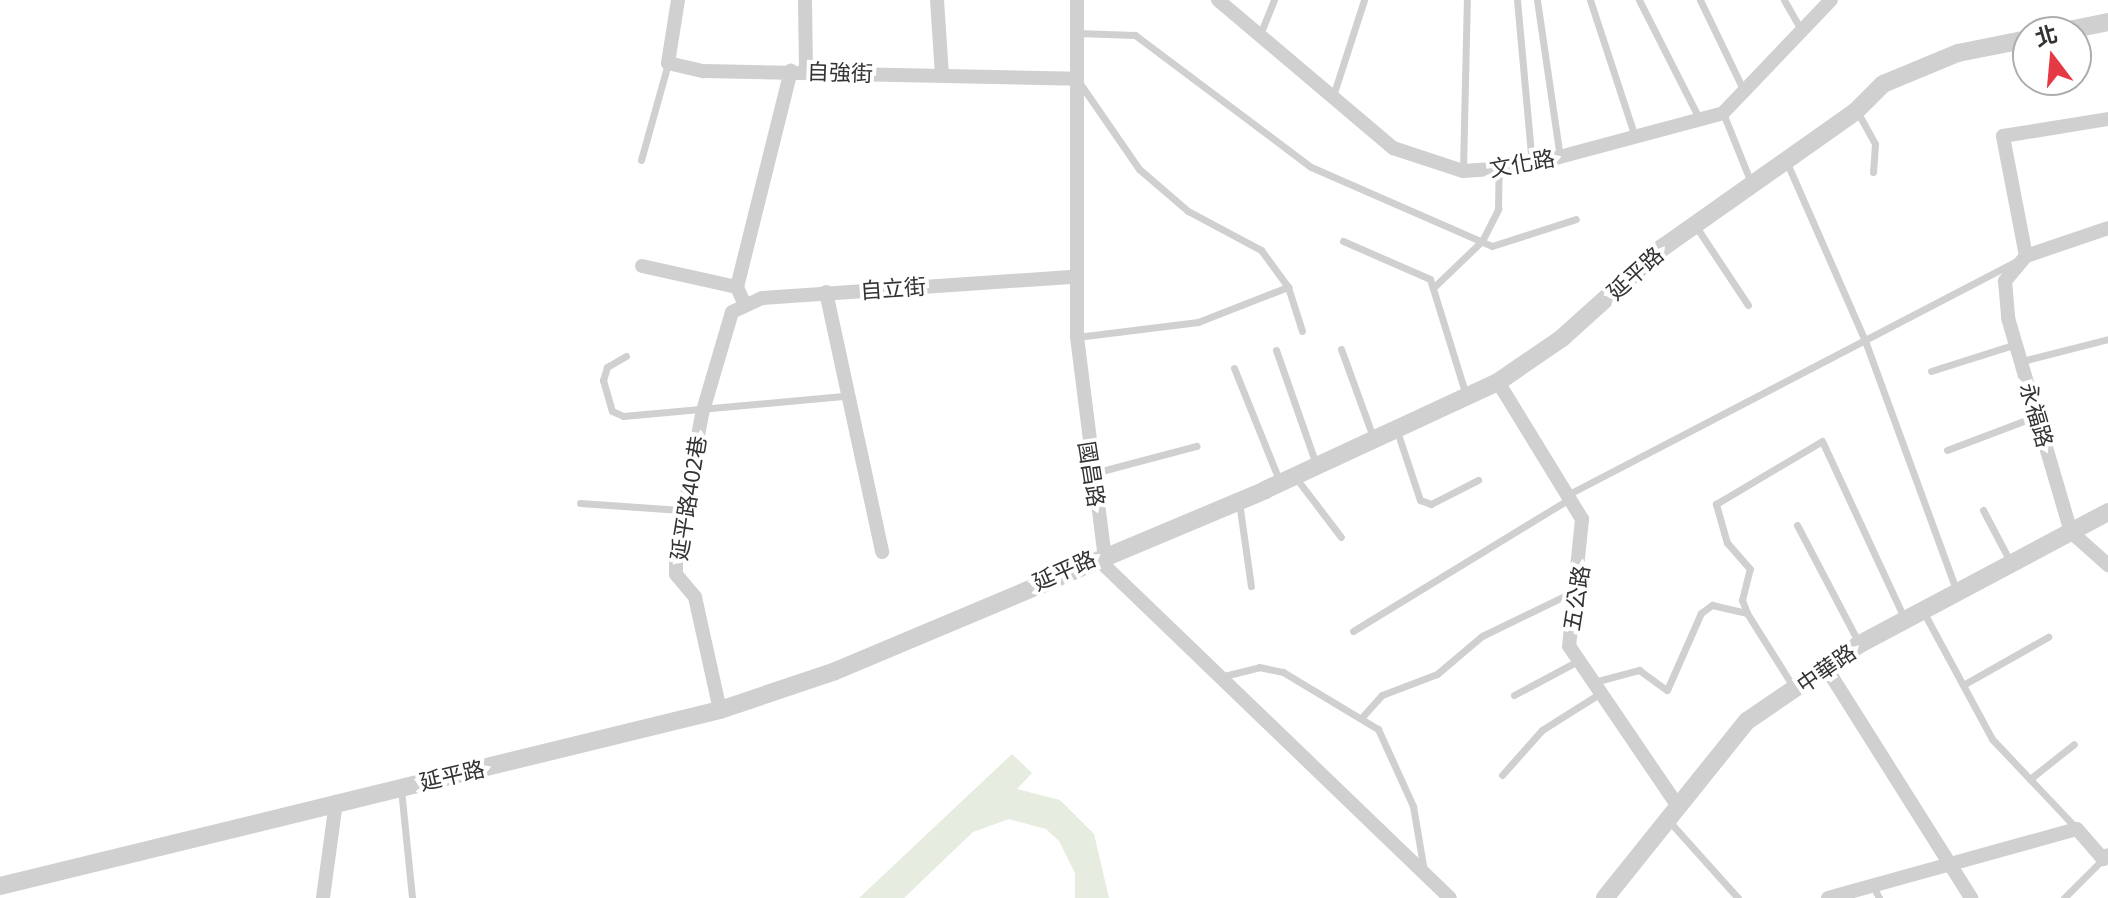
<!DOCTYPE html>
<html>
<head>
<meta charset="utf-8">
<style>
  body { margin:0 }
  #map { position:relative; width:2108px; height:898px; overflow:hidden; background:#fff; font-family:"Noto Sans","Noto Sans TC",sans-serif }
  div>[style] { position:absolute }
  .green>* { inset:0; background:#e6ecdf }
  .service>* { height:7px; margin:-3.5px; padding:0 3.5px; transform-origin:3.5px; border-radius:3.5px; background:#d0d0d0 }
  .minor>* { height:14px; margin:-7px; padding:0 7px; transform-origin:7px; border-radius:7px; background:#d0d0d0 }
  .tertiary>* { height:18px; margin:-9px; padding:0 9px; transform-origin:9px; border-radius:9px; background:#d0d0d0 }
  span { translate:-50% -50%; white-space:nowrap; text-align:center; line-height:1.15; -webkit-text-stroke:8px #fff; paint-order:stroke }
  .street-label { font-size:22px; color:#333 }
  .north { position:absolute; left:2012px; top:16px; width:80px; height:80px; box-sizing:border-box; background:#fff; border:2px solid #adadad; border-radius:50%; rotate:344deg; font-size:22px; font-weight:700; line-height:32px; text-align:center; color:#333 }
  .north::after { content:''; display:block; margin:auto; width:28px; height:36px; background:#e63946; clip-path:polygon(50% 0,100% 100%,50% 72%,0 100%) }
</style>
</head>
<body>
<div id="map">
  <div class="green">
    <div style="clip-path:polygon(1012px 754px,1032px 773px,1017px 789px,1060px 800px,1094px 834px,1109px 898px,1075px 898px,1075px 873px,1059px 841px,1046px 829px,1009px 819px,973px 832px,904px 898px,859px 898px)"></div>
  </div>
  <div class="service">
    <div style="left:1517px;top:0;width:165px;rotate:84.8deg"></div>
    <div style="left:1537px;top:0;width:159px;rotate:81.7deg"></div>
    <div style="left:1590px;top:0;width:144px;rotate:71.8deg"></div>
    <div style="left:1639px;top:0;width:135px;rotate:63.1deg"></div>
    <div style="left:1700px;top:0;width:101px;rotate:64.2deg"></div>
    <div style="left:1784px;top:0;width:38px;rotate:60deg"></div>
    <div style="left:1261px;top:32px;width:35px;rotate:-68deg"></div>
    <div style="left:1077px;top:33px;width:58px;rotate:2deg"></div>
    <div style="left:1135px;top:35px;width:220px;rotate:36.9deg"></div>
    <div style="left:1311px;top:167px;width:197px;rotate:23.6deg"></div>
    <div style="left:1492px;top:246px;width:88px;rotate:-17.8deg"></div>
    <div style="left:1079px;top:82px;width:106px;rotate:55.4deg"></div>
    <div style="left:1139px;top:169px;width:65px;rotate:40.6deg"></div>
    <div style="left:1188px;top:211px;width:83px;rotate:28.1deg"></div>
    <div style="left:1261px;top:250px;width:46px;rotate:53.9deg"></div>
    <div style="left:1288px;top:287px;width:46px;rotate:72.3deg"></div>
    <div style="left:1333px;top:96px;width:101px;rotate:-72.1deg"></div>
    <div style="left:1723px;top:113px;width:72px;rotate:68.1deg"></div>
    <div style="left:1858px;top:113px;width:35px;rotate:61deg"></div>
    <div style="left:1875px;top:144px;width:28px;rotate:94deg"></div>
    <div style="left:641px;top:160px;width:101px;rotate:-74.4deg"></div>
    <div style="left:1787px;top:163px;width:191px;rotate:66.3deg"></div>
    <div style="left:1864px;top:338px;width:268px;rotate:69.9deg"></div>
    <div style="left:1463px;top:170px;width:170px;rotate:-88.7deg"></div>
    <div style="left:1695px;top:225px;width:96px;rotate:56.5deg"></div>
    <div style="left:1343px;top:241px;width:95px;rotate:23.6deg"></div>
    <div style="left:1430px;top:279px;width:121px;rotate:72.8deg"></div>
    <div style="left:1435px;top:286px;width:65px;rotate:-43.8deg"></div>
    <div style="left:1482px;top:241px;width:36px;rotate:-63deg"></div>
    <div style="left:1498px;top:209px;width:39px;rotate:-89deg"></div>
    <div style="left:1077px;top:337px;width:122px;rotate:-7.1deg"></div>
    <div style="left:1198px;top:322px;width:97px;rotate:-21.3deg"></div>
    <div style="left:1341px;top:349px;width:94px;rotate:70deg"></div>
    <div style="left:1276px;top:350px;width:121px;rotate:70.7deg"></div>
    <div style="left:626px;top:356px;width:22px;rotate:150deg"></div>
    <div style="left:607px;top:367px;width:14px;rotate:107deg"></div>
    <div style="left:603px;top:380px;width:32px;rotate:74deg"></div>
    <div style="left:612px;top:411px;width:12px;rotate:24deg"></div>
    <div style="left:623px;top:416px;width:221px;rotate:-5.2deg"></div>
    <div style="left:2022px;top:361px;width:89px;rotate:-14.3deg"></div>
    <div style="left:1234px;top:368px;width:121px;rotate:68.1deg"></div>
    <div style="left:1931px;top:371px;width:89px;rotate:-17.6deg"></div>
    <div style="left:1397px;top:431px;width:73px;rotate:71.6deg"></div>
    <div style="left:1420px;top:500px;width:12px;rotate:20deg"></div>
    <div style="left:1431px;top:504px;width:53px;rotate:-27.1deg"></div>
    <div style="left:1947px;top:450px;width:96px;rotate:-20.7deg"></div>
    <div style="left:1094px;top:473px;width:106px;rotate:-14.8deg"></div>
    <div style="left:1296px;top:478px;width:74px;rotate:52.7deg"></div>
    <div style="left:1569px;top:494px;width:505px;rotate:-27.48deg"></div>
    <div style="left:1239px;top:502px;width:85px;rotate:81.9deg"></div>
    <div style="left:580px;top:503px;width:101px;rotate:4deg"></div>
    <div style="left:1983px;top:510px;width:60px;rotate:62.2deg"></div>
    <div style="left:1797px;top:525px;width:133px;rotate:62.3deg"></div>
    <div style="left:1924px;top:613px;width:143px;rotate:61.6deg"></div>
    <div style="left:1992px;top:739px;width:124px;rotate:46.6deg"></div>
    <div style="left:1353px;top:631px;width:253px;rotate:-31.4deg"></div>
    <div style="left:1224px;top:676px;width:36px;rotate:-14deg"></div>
    <div style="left:1259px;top:667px;width:25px;rotate:12deg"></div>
    <div style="left:1283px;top:672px;width:111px;rotate:31deg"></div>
    <div style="left:1378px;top:729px;width:85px;rotate:65.6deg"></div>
    <div style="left:1413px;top:806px;width:66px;rotate:80.4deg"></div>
    <div style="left:1594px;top:682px;width:47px;rotate:-14.9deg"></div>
    <div style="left:1639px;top:670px;width:34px;rotate:36deg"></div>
    <div style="left:1667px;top:690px;width:84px;rotate:-66.2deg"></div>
    <div style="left:1701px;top:613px;width:14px;rotate:-36deg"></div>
    <div style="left:1712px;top:605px;width:36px;rotate:13deg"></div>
    <div style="left:1963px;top:685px;width:98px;rotate:-29.5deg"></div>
    <div style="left:1794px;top:688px;width:89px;rotate:-122.1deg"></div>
    <div style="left:1747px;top:613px;width:14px;rotate:-111deg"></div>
    <div style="left:1742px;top:600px;width:32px;rotate:-76deg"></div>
    <div style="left:1750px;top:569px;width:35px;rotate:-131deg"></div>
    <div style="left:1727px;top:543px;width:41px;rotate:-105.8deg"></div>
    <div style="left:1716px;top:504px;width:123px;rotate:-30.7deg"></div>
    <div style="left:1822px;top:441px;width:195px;rotate:65.1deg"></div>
    <div style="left:1514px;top:695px;width:72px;rotate:-28deg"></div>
    <div style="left:1363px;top:716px;width:28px;rotate:-48deg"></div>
    <div style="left:1382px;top:695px;width:59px;rotate:-20.9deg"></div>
    <div style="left:1437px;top:674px;width:59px;rotate:-40.2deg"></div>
    <div style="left:1482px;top:636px;width:103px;rotate:-25.8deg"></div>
    <div style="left:1502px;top:775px;width:60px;rotate:-48.4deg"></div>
    <div style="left:1542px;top:730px;width:67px;rotate:-32.3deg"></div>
    <div style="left:2030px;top:779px;width:56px;rotate:-38.5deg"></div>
    <div style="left:401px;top:789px;width:110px;rotate:84.2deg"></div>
    <div style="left:1668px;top:820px;width:105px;rotate:48.1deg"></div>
    <div style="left:1873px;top:886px;width:13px;rotate:63deg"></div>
    <div style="left:2064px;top:898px;width:55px;rotate:-45deg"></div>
  </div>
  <div class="minor">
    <div style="left:678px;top:0;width:64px;rotate:99deg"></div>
    <div style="left:668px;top:63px;width:37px;rotate:13deg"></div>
    <div style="left:704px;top:71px;width:373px;rotate:1.2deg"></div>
    <div style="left:805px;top:0;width:71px;rotate:89.2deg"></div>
    <div style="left:937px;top:0;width:76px;rotate:86.2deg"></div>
    <div style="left:1077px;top:0;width:337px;rotate:90deg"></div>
    <div style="left:1077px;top:337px;width:232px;rotate:82.8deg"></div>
    <div style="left:1106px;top:567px;width:477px;rotate:43.9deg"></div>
    <div style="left:1218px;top:0;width:229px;rotate:40.2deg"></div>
    <div style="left:1393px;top:148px;width:74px;rotate:18.2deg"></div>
    <div style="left:1463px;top:171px;width:59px;rotate:-3.9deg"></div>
    <div style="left:1522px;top:167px;width:208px;rotate:-15deg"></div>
    <div style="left:1723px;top:113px;width:156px;rotate:-46.3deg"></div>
    <div style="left:2108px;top:228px;width:87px;rotate:161.1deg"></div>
    <div style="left:2026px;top:256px;width:33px;rotate:130deg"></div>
    <div style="left:2005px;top:281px;width:37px;rotate:85deg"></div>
    <div style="left:2008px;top:318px;width:223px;rotate:73.6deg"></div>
    <div style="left:2071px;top:532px;width:50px;rotate:41.7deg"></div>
    <div style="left:2026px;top:256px;width:122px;rotate:-100.9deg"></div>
    <div style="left:2003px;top:136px;width:106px;rotate:-9.2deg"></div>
    <div style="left:642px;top:266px;width:97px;rotate:12.5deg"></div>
    <div style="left:826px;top:292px;width:266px;rotate:77.8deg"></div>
    <div style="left:744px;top:303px;width:17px;rotate:-114deg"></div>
    <div style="left:737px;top:287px;width:223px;rotate:-76deg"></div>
    <div style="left:1498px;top:382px;width:161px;rotate:58.5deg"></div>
    <div style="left:1582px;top:519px;width:128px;rotate:95.8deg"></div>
    <div style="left:1569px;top:646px;width:192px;rotate:55.8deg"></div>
    <div style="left:1827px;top:669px;width:271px;rotate:57.8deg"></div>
    <div style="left:720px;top:710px;width:116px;rotate:-102.5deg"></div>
    <div style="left:695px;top:597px;width:30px;rotate:-130deg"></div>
    <div style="left:676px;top:574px;width:22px;rotate:-90deg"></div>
    <div style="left:676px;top:552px;width:140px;rotate:-79.3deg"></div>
    <div style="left:702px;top:414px;width:106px;rotate:-73.6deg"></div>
    <div style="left:732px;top:312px;width:33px;rotate:-25deg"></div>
    <div style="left:762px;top:298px;width:313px;rotate:-3.9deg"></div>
    <div style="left:323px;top:898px;width:97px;rotate:-82.3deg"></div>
    <div style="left:1828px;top:898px;width:258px;rotate:-15.5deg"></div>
    <div style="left:2077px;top:829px;width:40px;rotate:49deg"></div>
    <div style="left:2103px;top:859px;width:6px;rotate:-39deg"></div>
  </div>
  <div class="tertiary">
    <div style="left:2059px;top:32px;width:50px;rotate:-11.5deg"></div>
    <div style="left:0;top:886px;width:741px;rotate:-13.74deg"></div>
    <div style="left:720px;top:710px;width:119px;rotate:-18.6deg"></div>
    <div style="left:833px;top:672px;width:469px;rotate:-22.8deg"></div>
    <div style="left:1265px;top:490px;width:257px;rotate:-24.9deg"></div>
    <div style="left:1498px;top:382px;width:78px;rotate:-34.5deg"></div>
    <div style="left:1562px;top:338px;width:135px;rotate:-42deg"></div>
    <div style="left:1662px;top:248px;width:237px;rotate:-35.2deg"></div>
    <div style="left:1856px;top:111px;width:38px;rotate:-45deg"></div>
    <div style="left:1883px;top:84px;width:81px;rotate:-22.5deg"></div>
    <div style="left:1958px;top:53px;width:71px;rotate:-11.3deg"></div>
    <div style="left:1605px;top:898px;width:227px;rotate:-51.3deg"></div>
    <div style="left:1747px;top:721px;width:137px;rotate:-34.3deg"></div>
    <div style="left:1860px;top:644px;width:281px;rotate:-28deg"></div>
  </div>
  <div class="street-label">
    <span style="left:840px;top:72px;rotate:2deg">自強街</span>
    <span style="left:1522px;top:163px;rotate:-10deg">文化路</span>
    <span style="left:1635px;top:273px;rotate:-42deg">延平路</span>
    <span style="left:893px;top:288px;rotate:-4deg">自立街</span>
    <span style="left:2037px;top:415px;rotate:74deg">永福路</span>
    <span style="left:1092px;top:474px;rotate:81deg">國昌路</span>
    <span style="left:688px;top:498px;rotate:-81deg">延平路402巷</span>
    <span style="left:1064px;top:570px;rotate:-24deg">延平路</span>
    <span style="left:1576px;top:598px;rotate:-81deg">五公路</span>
    <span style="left:1826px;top:668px;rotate:-35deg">中華路</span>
    <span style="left:452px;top:775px;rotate:-13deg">延平路</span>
  </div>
  <div class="north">北</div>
</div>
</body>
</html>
